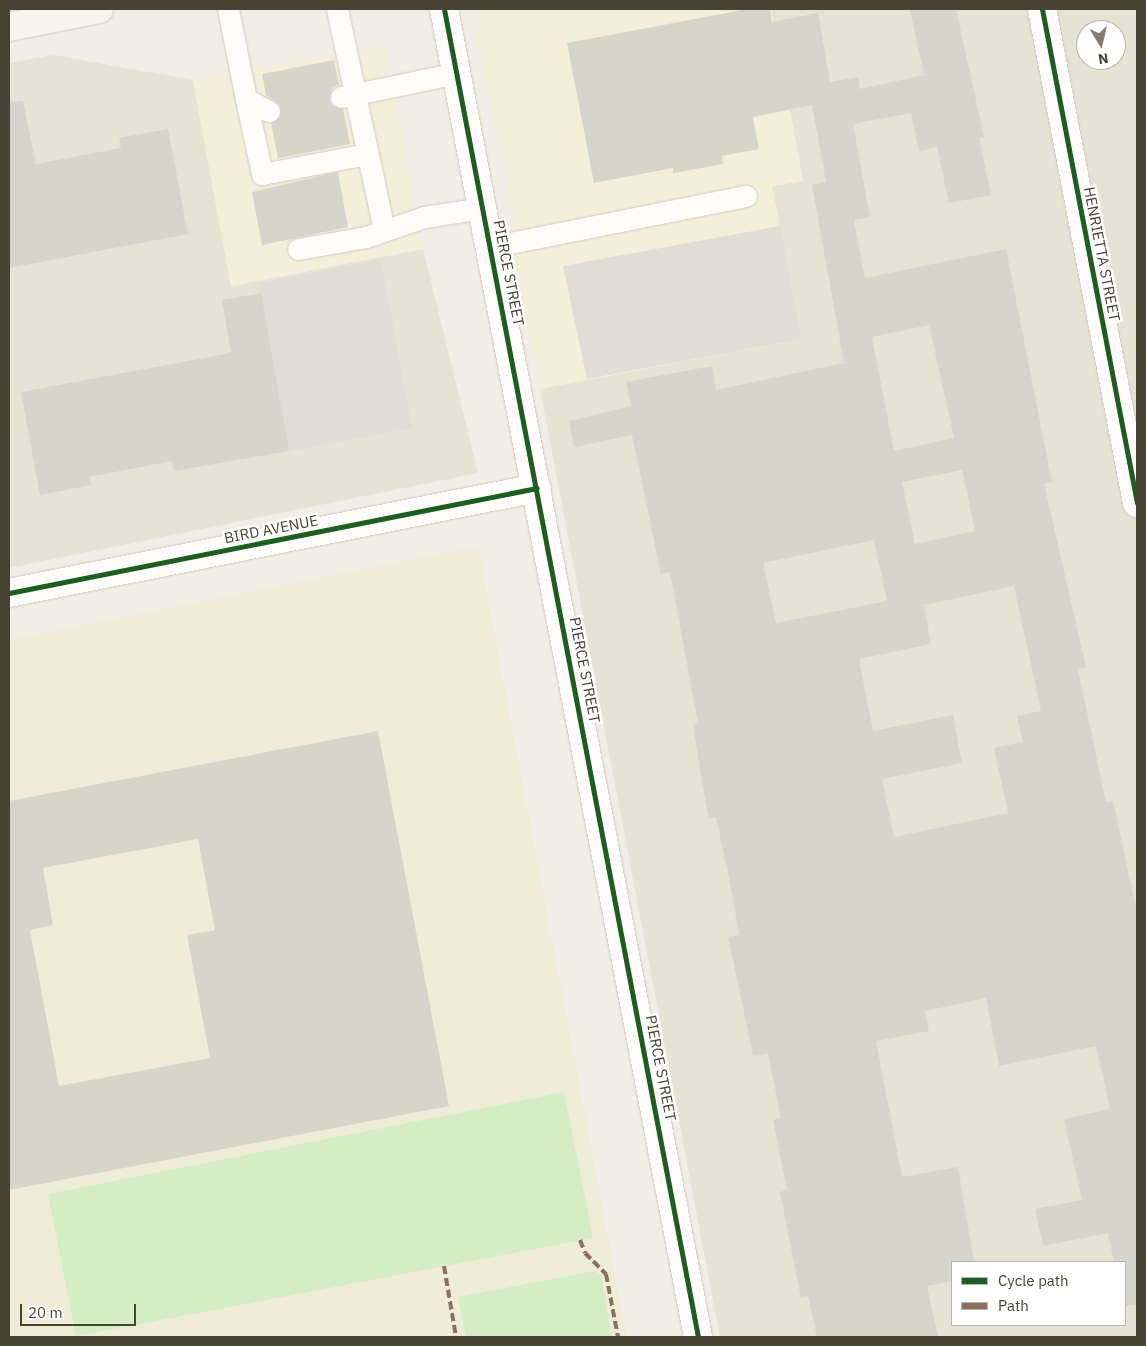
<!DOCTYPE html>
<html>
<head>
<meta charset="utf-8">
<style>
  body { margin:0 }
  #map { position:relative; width:1146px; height:1346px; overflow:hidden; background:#f0eee6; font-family:"IBM Plex Sans",sans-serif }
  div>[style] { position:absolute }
  .residential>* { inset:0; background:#e5e3d3 }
  .commercial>* { inset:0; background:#f4efd8 }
  .education>* { inset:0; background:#efedd8 }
  .green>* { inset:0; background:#d4edc4 }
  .parking>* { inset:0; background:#dfddd6 }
  .building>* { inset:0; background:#d6d5cc }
  .roads { filter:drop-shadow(0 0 1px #cccac2) drop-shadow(0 0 1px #cccac2) }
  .lane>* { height:21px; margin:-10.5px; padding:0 10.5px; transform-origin:10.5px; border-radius:10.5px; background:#fdfcfb }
  .street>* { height:28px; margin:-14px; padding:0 14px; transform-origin:14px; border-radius:14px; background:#fdfcfb }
  .secondary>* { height:28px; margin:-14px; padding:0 14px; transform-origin:14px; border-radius:14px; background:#f6f6ee }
  .quiet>* { height:4px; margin-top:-2px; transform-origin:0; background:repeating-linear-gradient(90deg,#8d6e63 0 8px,transparent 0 12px) }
  .cycleway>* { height:5px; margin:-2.5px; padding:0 2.5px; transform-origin:2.5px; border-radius:2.5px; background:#1b5e20 }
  span { translate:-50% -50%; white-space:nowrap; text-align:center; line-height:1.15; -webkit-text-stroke:5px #fff; paint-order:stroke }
  .street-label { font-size:15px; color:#464333 }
  .frame { position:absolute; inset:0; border:10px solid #464333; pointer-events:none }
  .legend { position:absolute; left:951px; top:1261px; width:175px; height:65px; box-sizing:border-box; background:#fff; border:1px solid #b5b4ad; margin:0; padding:6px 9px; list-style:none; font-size:15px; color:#464333 }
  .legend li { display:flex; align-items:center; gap:10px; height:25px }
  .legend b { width:25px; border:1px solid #b5b4ad }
  .north { position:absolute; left:1076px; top:20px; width:50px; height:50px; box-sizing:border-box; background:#fff; border:1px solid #b5b4ad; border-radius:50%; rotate:171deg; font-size:14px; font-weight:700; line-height:20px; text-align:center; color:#464333 }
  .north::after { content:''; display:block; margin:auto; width:18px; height:22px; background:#827f72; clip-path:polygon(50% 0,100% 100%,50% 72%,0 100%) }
  .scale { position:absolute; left:20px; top:1304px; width:116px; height:22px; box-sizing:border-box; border:2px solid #464333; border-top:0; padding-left:6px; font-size:15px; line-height:18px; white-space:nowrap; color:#464333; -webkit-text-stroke:4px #fff; paint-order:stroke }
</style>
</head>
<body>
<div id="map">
  <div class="residential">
    <div style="clip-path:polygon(evenodd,771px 9px,1137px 9px,1137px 1337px,720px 1337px,540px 389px,587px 379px,772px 186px,803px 181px,771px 9px,1086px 30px,1116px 30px,1116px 60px,1086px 60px,1086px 30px,771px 9px,952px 1262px,1125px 1262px,1125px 1325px,952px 1325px,952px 1262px)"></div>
    <div style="clip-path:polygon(53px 55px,193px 80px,231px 286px,423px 249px,478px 473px,9px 568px,9px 63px)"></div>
  </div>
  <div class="commercial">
    <div style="clip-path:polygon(479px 9px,771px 9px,803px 181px,772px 186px,802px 339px,540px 389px,516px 262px,513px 209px,478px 41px)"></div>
    <div style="clip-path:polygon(385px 45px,423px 249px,231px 286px,193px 80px)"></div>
  </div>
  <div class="education">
    <div style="clip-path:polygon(478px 546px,627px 1337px,9px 1337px,9px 640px)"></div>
  </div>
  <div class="green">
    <div style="clip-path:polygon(564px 1092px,593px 1238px,76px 1336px,48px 1194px)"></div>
    <div style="clip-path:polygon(595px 1271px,601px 1275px,612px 1337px,466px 1337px,458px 1297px)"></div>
  </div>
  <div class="parking">
    <div style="clip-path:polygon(780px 226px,802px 339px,587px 379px,563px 266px)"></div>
    <div style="clip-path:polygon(381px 260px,412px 428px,289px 451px,259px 283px)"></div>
  </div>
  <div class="building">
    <div style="clip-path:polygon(evenodd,748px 9px,770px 9px,772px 22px,818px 13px,830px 82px,858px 77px,860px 89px,924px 75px,910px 9px,956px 9px,984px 137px,979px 138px,991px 195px,949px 203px,937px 147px,919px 151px,911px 113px,853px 124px,870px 217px,854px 220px,865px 278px,1006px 249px,1052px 482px,1044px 484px,1086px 667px,1078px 669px,1106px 802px,1113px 801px,1137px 912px,1137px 1305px,1125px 1306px,1125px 1262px,1114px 1262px,1108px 1233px,1043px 1246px,1035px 1209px,1082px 1200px,1064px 1119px,1110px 1109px,1096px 1046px,999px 1066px,986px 998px,925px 1011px,929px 1031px,876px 1041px,902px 1177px,958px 1167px,974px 1262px,952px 1262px,952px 1281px,927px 1286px,938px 1337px,817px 1337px,808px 1296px,801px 1298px,780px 1192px,787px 1190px,773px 1120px,781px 1118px,768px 1053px,753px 1056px,738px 983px,728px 937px,739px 935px,732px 893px,716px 817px,709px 818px,703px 789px,693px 724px,698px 723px,670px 572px,661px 574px,632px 435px,574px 447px,569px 421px,631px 406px,626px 382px,712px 366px,716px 390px,844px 363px,812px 185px,826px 182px,812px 105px,753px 117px,759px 149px,722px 156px,723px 164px,673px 173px,673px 168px,594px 183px,567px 43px,748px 9px,929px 325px,954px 438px,894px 451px,872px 337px,929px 325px,748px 9px,962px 470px,975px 531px,915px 544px,902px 482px,962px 470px,748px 9px,874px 540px,887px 601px,776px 623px,763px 563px,874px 540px,748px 9px,1014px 586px,1041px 711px,1017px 716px,1023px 742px,994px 748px,1008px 813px,894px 837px,882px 779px,962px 763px,953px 715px,873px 731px,859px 659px,931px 644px,924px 605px,1014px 586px)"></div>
    <div style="clip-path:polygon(334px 60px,339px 85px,332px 88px,329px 99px,332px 106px,343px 109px,350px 144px,278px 158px,271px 123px,280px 117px,281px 110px,279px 104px,266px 95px,262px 74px)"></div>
    <div style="clip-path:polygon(23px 101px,36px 164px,121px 148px,119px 138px,168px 129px,188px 234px,9px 268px,9px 102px)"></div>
    <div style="clip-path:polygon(338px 172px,348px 227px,262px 245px,252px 192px)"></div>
    <div style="clip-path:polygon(261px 293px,289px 451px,174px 471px,172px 461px,89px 477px,91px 485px,40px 495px,21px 392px,231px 353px,222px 300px)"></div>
    <div style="clip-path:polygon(evenodd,378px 731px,449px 1106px,9px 1190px,9px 801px,378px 731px,198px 839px,215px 930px,187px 935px,210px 1058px,59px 1086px,30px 930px,53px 925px,43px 868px,198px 839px)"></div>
  </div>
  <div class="roads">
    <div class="lane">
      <div style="left:228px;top:9px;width:92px;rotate:78.7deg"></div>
      <div style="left:246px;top:99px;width:26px;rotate:28deg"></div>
      <div style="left:337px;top:9px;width:226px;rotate:78deg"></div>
      <div style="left:341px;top:97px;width:118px;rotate:-11.7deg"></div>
      <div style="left:246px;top:99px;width:77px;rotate:78deg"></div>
      <div style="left:262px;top:174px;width:107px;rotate:-10.8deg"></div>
      <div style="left:490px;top:247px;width:261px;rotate:-11.3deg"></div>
      <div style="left:298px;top:249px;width:69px;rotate:-10deg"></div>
      <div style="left:366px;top:237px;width:61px;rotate:-19deg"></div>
      <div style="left:424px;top:217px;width:60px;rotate:-8.7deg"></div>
    </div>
    <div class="street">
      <div style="left:444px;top:9px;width:1352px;rotate:79.17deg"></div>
      <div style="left:1042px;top:9px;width:503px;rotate:79.11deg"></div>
      <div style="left:9px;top:593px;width:538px;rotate:-11.25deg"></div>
    </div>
    <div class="secondary">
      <div style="left:9px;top:27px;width:92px;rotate:-11.3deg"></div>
    </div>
  </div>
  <div class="quiet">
    <div style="left:580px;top:1240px;width:14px;rotate:69deg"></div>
    <div style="left:585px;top:1253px;width:30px;rotate:45deg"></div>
    <div style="left:606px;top:1274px;width:64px;rotate:79.2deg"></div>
    <div style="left:444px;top:1266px;width:72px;rotate:80.4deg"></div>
  </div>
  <div class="cycleway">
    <div style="left:444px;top:9px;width:1352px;rotate:79.17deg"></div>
    <div style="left:1042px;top:9px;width:503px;rotate:79.11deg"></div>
    <div style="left:9px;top:593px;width:538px;rotate:-11.25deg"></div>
  </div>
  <div class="street-label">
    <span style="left:1102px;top:254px;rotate:79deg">HENRIETTA STREET</span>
    <span style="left:509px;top:273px;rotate:79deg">PIERCE STREET</span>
    <span style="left:271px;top:529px;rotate:-11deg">BIRD AVENUE</span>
    <span style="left:585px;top:670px;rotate:79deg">PIERCE STREET</span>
    <span style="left:661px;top:1068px;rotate:79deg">PIERCE STREET</span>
  </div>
  <div class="frame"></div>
  <ul class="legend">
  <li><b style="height:6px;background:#1b5e20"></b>Cycle path</li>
  <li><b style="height:6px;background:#8d6e63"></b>Path</li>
  </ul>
  <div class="north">N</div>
  <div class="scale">20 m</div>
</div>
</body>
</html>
